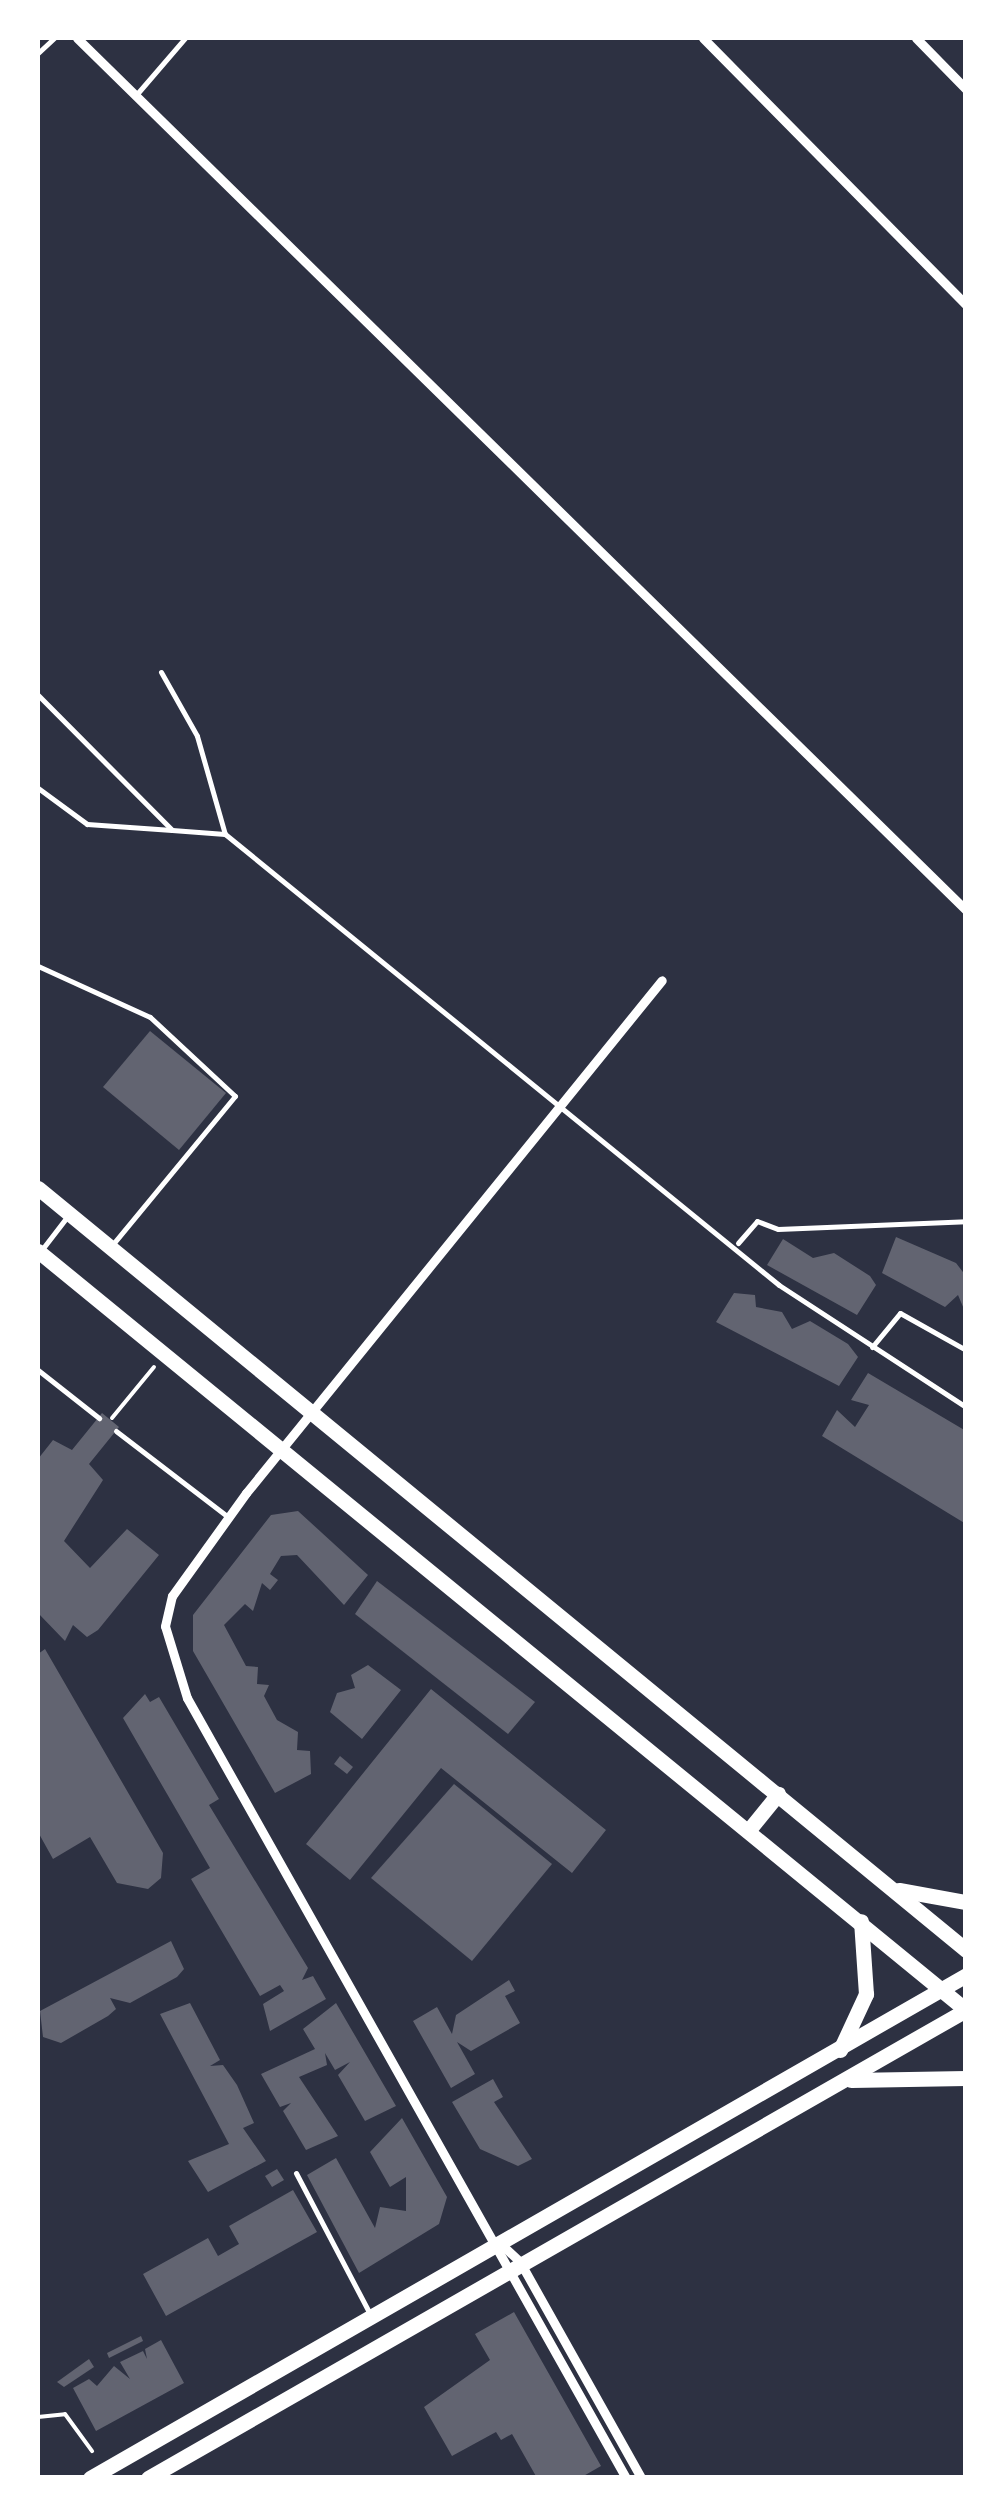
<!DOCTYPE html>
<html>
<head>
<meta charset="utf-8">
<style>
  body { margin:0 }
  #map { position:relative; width:1003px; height:2515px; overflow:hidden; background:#2d3142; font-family:"IBM Plex Sans",sans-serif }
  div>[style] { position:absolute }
  .building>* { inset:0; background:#626471 }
  .path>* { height:4px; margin:-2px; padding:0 2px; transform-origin:2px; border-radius:2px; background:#fff }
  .service>* { height:5px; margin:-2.5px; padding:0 2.5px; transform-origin:2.5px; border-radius:2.5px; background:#fff }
  .minor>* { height:9px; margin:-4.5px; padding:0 4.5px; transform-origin:4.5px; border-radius:4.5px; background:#fff }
  .primary>* { height:15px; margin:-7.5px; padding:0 7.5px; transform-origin:7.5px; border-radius:7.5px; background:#fff }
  span { translate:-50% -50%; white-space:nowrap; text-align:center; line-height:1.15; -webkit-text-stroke:8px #fff; paint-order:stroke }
  .frame { position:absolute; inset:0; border:40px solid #fff; pointer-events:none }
</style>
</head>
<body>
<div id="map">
  <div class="building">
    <div style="clip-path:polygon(150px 1031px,226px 1093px,179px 1150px,103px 1087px)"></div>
    <div style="clip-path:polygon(896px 1237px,956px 1263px,966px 1276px,966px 1314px,958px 1295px,945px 1307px,882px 1273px)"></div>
    <div style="clip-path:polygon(783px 1239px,813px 1258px,834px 1253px,870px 1276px,876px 1285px,857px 1315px,767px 1265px)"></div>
    <div style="clip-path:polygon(734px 1293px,755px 1295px,756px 1307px,782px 1312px,792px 1329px,810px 1321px,848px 1344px,858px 1357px,839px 1386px,716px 1322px)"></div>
    <div style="clip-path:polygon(868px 1373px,966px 1431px,966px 1524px,822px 1436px,837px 1410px,855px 1427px,869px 1405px,851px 1400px)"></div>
    <div style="clip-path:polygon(102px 1413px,119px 1427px,89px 1464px,103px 1480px,64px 1541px,90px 1568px,127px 1529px,159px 1555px,98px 1630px,87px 1637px,73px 1625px,65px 1641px,38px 1613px,38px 1459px,53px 1440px,72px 1450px)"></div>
    <div style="clip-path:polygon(298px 1511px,368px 1575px,344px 1605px,297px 1555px,281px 1556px,270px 1574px,278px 1580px,270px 1590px,262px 1583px,253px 1611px,245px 1604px,224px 1625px,246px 1666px,258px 1667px,257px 1684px,269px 1685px,264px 1696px,277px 1720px,298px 1732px,297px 1750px,310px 1751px,311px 1774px,275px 1793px,193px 1651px,193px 1615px,271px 1515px)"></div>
    <div style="clip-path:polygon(377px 1581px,535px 1702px,508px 1734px,355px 1614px)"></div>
    <div style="clip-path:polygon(45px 1649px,163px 1853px,161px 1878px,148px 1889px,117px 1883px,90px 1837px,53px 1859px,38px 1832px,38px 1654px)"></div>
    <div style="clip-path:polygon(368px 1665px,401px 1690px,362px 1739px,330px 1712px,337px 1693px,355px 1688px,351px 1675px)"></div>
    <div style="clip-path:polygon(431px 1689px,606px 1830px,572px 1873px,441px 1768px,350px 1880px,306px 1844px)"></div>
    <div style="clip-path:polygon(145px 1694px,150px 1702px,159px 1697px,219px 1799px,209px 1805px,308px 1968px,302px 1980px,313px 1976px,326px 1999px,270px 2031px,263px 2004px,284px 1991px,280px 1985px,260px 1996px,191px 1879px,210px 1868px,123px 1718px)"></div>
    <div style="clip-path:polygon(340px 1756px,353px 1767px,347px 1774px,334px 1764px)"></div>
    <div style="clip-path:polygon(454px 1784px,552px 1864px,472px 1961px,371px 1878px)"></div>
    <div style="clip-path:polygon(171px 1941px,184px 1969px,177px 1977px,130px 2003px,110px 1998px,116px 2009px,108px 2016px,61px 2043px,43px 2037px,40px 2011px)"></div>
    <div style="clip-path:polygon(509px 1980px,515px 1991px,505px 1996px,520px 2023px,471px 2051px,457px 2042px,475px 2074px,451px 2088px,413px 2021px,437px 2007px,452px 2034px,456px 2015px)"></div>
    <div style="clip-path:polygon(190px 2003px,220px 2060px,210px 2066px,223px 2065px,237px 2085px,254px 2123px,243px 2128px,266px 2161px,208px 2192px,188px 2161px,229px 2144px,160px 2014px)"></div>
    <div style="clip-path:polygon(336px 2003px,396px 2106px,365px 2121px,338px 2075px,350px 2062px,335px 2070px,325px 2053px,327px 2065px,299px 2077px,338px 2136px,306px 2150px,283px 2111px,291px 2103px,280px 2107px,261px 2074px,315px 2049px,303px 2029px)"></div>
    <div style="clip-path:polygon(493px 2079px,503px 2097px,494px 2102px,532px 2159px,518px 2166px,480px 2149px,452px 2102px)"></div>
    <div style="clip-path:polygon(402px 2118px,447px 2197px,439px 2224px,359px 2273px,307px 2175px,336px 2158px,375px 2228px,380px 2207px,406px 2211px,406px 2177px,390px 2187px,370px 2152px)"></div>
    <div style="clip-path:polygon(277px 2169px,284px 2180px,272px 2187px,265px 2176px)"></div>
    <div style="clip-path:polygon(293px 2190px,317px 2232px,166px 2316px,143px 2274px,208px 2238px,218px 2256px,239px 2244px,229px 2226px)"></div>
    <div style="clip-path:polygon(514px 2312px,601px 2466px,580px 2478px,537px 2478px,512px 2434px,501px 2440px,496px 2432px,452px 2456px,424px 2407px,490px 2360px,475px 2334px)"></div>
    <div style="clip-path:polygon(141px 2336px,143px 2341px,109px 2358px,107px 2353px)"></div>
    <div style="clip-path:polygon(161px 2340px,184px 2383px,96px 2431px,73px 2388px,89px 2379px,97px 2386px,114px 2366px,130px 2379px,120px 2362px,143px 2351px,147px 2359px,145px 2349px)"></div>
    <div style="clip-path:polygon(89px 2359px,94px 2367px,64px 2387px,57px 2382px)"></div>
  </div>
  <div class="path">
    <div style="left:112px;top:1418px;width:66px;rotate:-50.5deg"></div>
    <div style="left:38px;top:2417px;width:27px;rotate:-6deg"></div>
    <div style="left:65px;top:2414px;width:46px;rotate:53.9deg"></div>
  </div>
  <div class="service">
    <div style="left:38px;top:53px;width:22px;rotate:-43deg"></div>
    <div style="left:136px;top:95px;width:75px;rotate:-49.3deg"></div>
    <div style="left:161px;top:672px;width:73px;rotate:60.6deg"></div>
    <div style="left:197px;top:736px;width:102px;rotate:74.1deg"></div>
    <div style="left:38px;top:695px;width:190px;rotate:45.2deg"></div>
    <div style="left:172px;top:830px;width:53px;rotate:4.3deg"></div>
    <div style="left:225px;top:834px;width:714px;rotate:39.15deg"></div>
    <div style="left:779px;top:1285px;width:223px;rotate:33.1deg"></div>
    <div style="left:38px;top:788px;width:61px;rotate:36.3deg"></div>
    <div style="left:87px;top:824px;width:85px;rotate:4deg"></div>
    <div style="left:38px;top:966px;width:123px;rotate:24.5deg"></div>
    <div style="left:150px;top:1017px;width:116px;rotate:42.9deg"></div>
    <div style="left:235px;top:1096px;width:193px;rotate:129.5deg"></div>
    <div style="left:738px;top:1243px;width:29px;rotate:-49deg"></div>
    <div style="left:757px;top:1221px;width:22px;rotate:21deg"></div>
    <div style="left:778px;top:1229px;width:188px;rotate:-2.4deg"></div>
    <div style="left:40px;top:1252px;width:44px;rotate:-52.4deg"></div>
    <div style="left:872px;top:1347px;width:44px;rotate:-50.5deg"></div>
    <div style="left:900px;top:1313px;width:76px;rotate:29.3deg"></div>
    <div style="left:38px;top:1370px;width:78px;rotate:38.2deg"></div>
    <div style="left:116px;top:1431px;width:141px;rotate:37.5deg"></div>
    <div style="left:296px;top:2173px;width:157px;rotate:62.3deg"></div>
  </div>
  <div class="minor">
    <div style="left:77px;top:38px;width:1245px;rotate:44.45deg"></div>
    <div style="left:703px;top:38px;width:375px;rotate:45.4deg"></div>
    <div style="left:916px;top:38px;width:71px;rotate:45.6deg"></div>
    <div style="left:502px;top:2245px;width:25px;rotate:43deg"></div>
    <div style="left:520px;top:2262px;width:248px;rotate:60.7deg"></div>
    <div style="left:626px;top:2478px;width:895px;rotate:-119.37deg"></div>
    <div style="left:187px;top:1698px;width:75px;rotate:-107deg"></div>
    <div style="left:165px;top:1626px;width:31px;rotate:-77deg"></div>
    <div style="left:172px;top:1596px;width:127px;rotate:-54.3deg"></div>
    <div style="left:246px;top:1493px;width:660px;rotate:-50.96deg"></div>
  </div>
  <div class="primary">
    <div style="left:38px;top:1188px;width:1201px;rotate:39.39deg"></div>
    <div style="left:38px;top:1251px;width:1199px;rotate:39.28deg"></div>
    <div style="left:748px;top:1831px;width:48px;rotate:-51deg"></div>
    <div style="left:899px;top:1890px;width:68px;rotate:10.2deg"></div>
    <div style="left:840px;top:2050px;width:62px;rotate:-65.1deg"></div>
    <div style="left:866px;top:1994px;width:73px;rotate:-93.9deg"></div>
    <div style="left:851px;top:2080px;width:115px;rotate:-1deg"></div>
    <div style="left:90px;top:2478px;width:1010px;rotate:-29.86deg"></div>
    <div style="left:148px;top:2478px;width:942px;rotate:-29.78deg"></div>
  </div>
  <div class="frame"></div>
</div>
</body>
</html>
